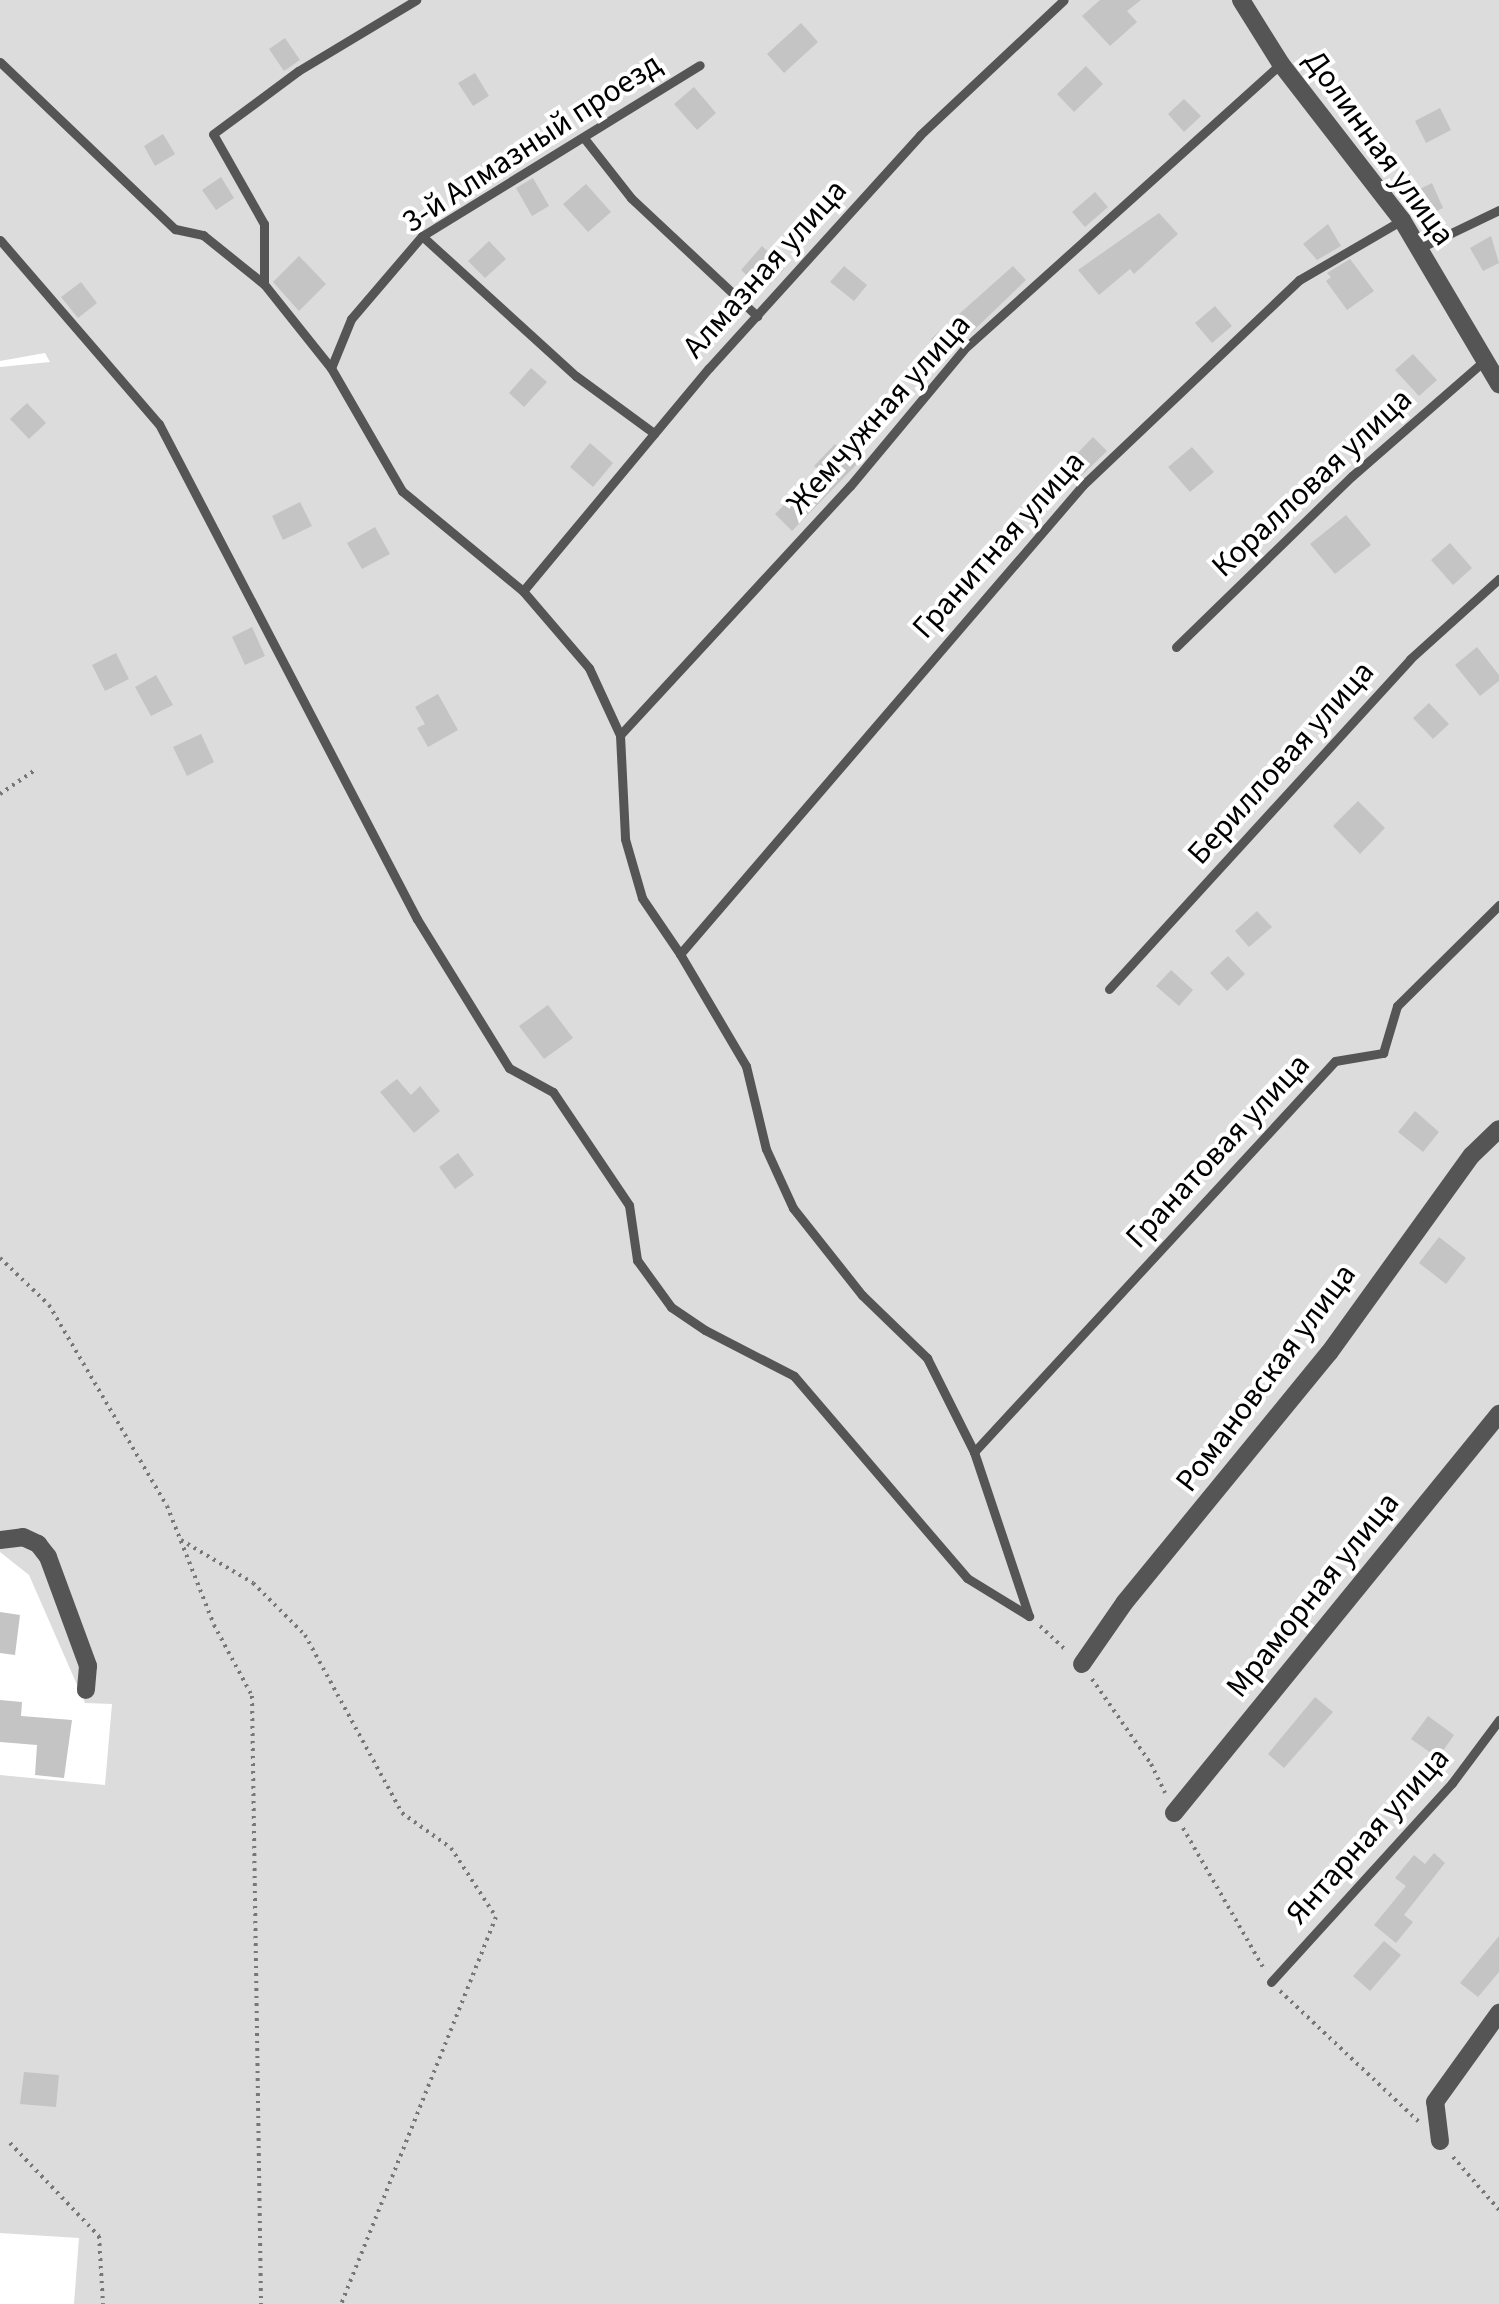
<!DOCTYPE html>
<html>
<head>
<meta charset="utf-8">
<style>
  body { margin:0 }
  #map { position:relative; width:1499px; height:2304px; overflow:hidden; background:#fff; font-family:"Source Sans 3",sans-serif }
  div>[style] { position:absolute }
  .green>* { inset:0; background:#dcdcdc }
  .building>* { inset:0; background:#c4c4c4 }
  .path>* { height:4px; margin-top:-2px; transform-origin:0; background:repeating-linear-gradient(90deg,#777 0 2.5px,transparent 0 7.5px) }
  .service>* { height:9px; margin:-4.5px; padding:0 4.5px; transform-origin:4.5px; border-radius:4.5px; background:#555 }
  .minor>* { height:18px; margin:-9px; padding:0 9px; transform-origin:9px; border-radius:9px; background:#555 }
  span { translate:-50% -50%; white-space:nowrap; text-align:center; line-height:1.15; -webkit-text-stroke:8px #fff; paint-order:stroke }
  .street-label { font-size:32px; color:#000 }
</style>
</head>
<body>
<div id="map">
  <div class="green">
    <div style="clip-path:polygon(0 0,1499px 0,1499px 2304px,74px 2304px,79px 2238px,0 2233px,0 1775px,105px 1785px,112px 1704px,85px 1703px,29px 1575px,0 1552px,0 367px,50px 362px,45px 353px,0 361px)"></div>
  </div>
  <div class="building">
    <div style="clip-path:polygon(1100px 0,1141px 0,1127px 11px,1137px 22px,1110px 46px,1082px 16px)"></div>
    <div style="clip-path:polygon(801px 23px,818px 42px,784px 73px,767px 54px)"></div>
    <div style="clip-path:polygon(285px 38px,300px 60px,284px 71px,269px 49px)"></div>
    <div style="clip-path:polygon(1086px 66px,1103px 84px,1074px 112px,1057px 94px)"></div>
    <div style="clip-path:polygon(475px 73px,489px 96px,473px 106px,458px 83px)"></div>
    <div style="clip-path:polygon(694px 87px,716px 113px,697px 130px,674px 104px)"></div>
    <div style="clip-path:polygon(1184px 99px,1201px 116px,1184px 132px,1168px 114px)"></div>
    <div style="clip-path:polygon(1440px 108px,1451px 130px,1426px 143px,1415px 121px)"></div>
    <div style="clip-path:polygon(163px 134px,175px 154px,155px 166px,144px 146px)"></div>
    <div style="clip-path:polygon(221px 177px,234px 198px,216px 210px,202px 190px)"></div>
    <div style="clip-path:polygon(533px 178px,549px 206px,532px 216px,516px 188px)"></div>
    <div style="clip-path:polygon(1432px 183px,1443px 208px,1423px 217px,1412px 193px)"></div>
    <div style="clip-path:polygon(586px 184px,611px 212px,588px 232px,563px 204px)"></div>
    <div style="clip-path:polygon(1095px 192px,1108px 207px,1085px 227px,1072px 212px)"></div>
    <div style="clip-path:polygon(1159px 213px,1178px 234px,1134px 274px,1130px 269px,1099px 295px,1078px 270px)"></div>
    <div style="clip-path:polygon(1328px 224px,1341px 246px,1317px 260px,1303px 244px)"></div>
    <div style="clip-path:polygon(1491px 236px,1499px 263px,1483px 271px,1470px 248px)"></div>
    <div style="clip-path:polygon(489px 241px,506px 259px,485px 278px,468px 261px)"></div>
    <div style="clip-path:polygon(762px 246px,785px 268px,764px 291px,741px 270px)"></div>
    <div style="clip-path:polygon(299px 256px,326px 284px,299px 311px,273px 282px)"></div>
    <div style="clip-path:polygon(1350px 259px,1374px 291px,1347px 310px,1326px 281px,1331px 277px,1327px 273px)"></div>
    <div style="clip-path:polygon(844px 266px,867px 285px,854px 301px,830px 282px)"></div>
    <div style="clip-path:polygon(1013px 266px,1026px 280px,948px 355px,931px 339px)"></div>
    <div style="clip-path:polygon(81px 282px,97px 303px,78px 318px,61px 297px)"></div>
    <div style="clip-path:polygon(1215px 306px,1232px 326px,1212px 343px,1195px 323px)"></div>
    <div style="clip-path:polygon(1413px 354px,1437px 380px,1419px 396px,1395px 370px)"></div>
    <div style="clip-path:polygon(531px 368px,547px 382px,524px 407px,509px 393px)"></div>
    <div style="clip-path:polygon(27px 403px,46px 423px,29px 439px,10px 419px)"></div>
    <div style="clip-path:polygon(1093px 437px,1107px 451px,1079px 478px,1066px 465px)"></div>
    <div style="clip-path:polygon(590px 443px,613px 463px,593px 487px,570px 467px)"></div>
    <div style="clip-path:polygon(835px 444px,857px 464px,792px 531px,775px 514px,819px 470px,814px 466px)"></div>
    <div style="clip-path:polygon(1192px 447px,1214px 472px,1190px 492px,1168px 467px)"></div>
    <div style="clip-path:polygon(300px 502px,312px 526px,283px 540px,272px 516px)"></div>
    <div style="clip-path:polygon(1346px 515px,1371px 545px,1335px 574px,1310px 544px)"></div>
    <div style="clip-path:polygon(375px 527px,390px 554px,362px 569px,347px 543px)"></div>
    <div style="clip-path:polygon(1450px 543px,1472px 568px,1453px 585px,1431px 560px)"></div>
    <div style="clip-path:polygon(252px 627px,265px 656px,245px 665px,232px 637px)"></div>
    <div style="clip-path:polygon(1477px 647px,1499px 675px,1499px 681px,1480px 696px,1455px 665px)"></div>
    <div style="clip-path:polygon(116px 653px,129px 679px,105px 691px,92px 665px)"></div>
    <div style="clip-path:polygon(156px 675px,173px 705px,151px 716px,135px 687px)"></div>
    <div style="clip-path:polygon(438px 694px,458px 730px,428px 747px,417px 728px,425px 724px,415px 707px)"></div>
    <div style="clip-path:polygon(1429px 703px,1449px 724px,1433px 739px,1413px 718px)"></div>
    <div style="clip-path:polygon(201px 734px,214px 762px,187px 776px,173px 747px)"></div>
    <div style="clip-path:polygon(1358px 801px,1385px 828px,1360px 854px,1333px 826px)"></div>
    <div style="clip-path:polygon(1257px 911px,1272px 927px,1249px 947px,1235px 931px)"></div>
    <div style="clip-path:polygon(1228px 956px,1245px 974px,1227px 991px,1210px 973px)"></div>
    <div style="clip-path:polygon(1171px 970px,1193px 990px,1179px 1006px,1156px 986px)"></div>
    <div style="clip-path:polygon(548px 1005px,573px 1038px,544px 1059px,519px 1026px)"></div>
    <div style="clip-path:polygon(397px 1079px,411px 1095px,420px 1086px,440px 1111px,414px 1133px,380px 1092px)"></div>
    <div style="clip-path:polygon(1415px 1111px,1439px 1132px,1423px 1152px,1398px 1132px)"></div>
    <div style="clip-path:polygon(458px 1153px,474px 1175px,455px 1189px,439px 1167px)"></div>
    <div style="clip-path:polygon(1439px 1237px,1466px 1258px,1446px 1284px,1419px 1263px)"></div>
    <div style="clip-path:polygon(0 1612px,20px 1615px,15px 1655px,0 1653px)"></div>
    <div style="clip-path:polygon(1315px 1697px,1333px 1712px,1284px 1768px,1268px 1754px)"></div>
    <div style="clip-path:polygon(0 1700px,22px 1702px,21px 1716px,72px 1720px,64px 1778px,35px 1775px,37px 1745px,0 1742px)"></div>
    <div style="clip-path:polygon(1428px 1716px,1454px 1735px,1438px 1758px,1411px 1739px)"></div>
    <div style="clip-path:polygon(1434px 1853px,1445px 1863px,1404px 1915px,1413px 1922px,1396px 1943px,1374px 1925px,1406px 1886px,1395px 1878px,1414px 1855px,1425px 1864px)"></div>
    <div style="clip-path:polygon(1499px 1936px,1499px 1972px,1478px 1997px,1460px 1983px)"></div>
    <div style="clip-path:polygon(1384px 1941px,1401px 1955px,1370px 1991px,1353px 1976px)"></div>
    <div style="clip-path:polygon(24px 2072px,59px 2075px,56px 2107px,20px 2104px)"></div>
  </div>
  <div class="path">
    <div style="left:0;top:794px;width:42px;rotate:-34.4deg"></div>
    <div style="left:0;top:1258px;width:68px;rotate:43.8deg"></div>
    <div style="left:49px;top:1305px;width:233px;rotate:59.6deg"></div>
    <div style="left:167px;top:1506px;width:128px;rotate:68.4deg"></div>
    <div style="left:214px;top:1625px;width:81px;rotate:61.8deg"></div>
    <div style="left:252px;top:1696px;width:608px;rotate:89.15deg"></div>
    <div style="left:181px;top:1540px;width:84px;rotate:30.8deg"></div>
    <div style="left:253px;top:1583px;width:74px;rotate:45deg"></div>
    <div style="left:305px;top:1635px;width:203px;rotate:61.4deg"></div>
    <div style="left:402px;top:1813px;width:60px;rotate:35.5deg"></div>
    <div style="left:451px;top:1848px;width:82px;rotate:56.9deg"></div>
    <div style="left:496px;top:1917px;width:417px;rotate:111.8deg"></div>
    <div style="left:1040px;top:1626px;width:35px;rotate:43deg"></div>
    <div style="left:1092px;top:1679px;width:103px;rotate:55.2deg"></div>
    <div style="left:1151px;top:1764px;width:32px;rotate:64deg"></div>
    <div style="left:1183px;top:1828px;width:160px;rotate:60.1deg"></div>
    <div style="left:1280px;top:1991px;width:191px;rotate:43.3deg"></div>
    <div style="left:10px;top:2143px;width:129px;rotate:46.3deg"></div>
    <div style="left:99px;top:2236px;width:68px;rotate:86.6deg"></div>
    <div style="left:1453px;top:2157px;width:70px;rotate:49deg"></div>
  </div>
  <div class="service">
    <div style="left:0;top:62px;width:242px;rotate:43.7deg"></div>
    <div style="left:175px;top:229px;width:29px;rotate:12deg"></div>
    <div style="left:203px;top:235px;width:78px;rotate:38.8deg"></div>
    <div style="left:264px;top:284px;width:107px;rotate:51.4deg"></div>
    <div style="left:331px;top:368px;width:142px;rotate:60deg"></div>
    <div style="left:402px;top:491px;width:157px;rotate:39.6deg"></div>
    <div style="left:523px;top:591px;width:101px;rotate:49.4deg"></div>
    <div style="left:589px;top:668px;width:74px;rotate:65.2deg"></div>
    <div style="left:620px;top:735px;width:104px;rotate:87.2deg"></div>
    <div style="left:625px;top:839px;width:61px;rotate:73.9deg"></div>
    <div style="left:642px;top:898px;width:68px;rotate:55.8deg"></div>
    <div style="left:680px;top:954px;width:130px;rotate:59.5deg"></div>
    <div style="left:746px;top:1066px;width:85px;rotate:76.5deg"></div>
    <div style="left:766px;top:1149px;width:65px;rotate:65.4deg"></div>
    <div style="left:793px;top:1208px;width:111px;rotate:51.6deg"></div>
    <div style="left:862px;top:1295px;width:91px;rotate:44.1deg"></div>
    <div style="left:927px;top:1358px;width:105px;rotate:63.4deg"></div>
    <div style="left:974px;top:1452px;width:173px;rotate:71.5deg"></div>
    <div style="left:584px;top:138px;width:76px;rotate:51.9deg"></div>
    <div style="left:631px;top:198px;width:173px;rotate:43.1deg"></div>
    <div style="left:422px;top:236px;width:208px;rotate:42.3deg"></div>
    <div style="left:576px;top:376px;width:97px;rotate:36.2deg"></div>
    <div style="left:0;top:240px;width:243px;rotate:49.2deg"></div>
    <div style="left:159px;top:424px;width:558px;rotate:62.47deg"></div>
    <div style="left:417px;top:919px;width:175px;rotate:58.3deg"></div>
    <div style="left:509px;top:1068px;width:50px;rotate:28.6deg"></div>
    <div style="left:553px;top:1092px;width:136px;rotate:56.1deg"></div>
    <div style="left:629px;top:1205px;width:56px;rotate:81.7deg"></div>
    <div style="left:637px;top:1260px;width:58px;rotate:54.1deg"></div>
    <div style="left:671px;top:1307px;width:41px;rotate:34.1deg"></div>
    <div style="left:705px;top:1330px;width:100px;rotate:27.3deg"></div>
    <div style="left:794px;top:1376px;width:266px;rotate:49.4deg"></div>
    <div style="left:967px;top:1578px;width:73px;rotate:31.5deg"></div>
    <div style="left:1420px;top:248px;width:88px;rotate:-25.7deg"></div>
    <div style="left:264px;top:284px;width:60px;rotate:-90deg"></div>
    <div style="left:264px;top:224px;width:103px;rotate:-119.5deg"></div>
    <div style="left:213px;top:134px;width:106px;rotate:-36.5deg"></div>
    <div style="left:298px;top:71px;width:138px;rotate:-31deg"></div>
    <div style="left:331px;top:368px;width:53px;rotate:-67.8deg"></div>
    <div style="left:351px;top:319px;width:109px;rotate:-49.5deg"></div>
    <div style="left:422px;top:236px;width:326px;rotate:-31.6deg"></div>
    <div style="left:523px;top:591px;width:290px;rotate:-50.2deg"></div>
    <div style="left:709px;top:368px;width:314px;rotate:-47.8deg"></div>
    <div style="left:920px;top:135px;width:197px;rotate:-43.2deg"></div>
    <div style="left:1176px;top:647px;width:245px;rotate:-44.2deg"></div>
    <div style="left:1352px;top:476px;width:176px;rotate:-41.1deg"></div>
    <div style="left:620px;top:735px;width:339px;rotate:-47.3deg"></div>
    <div style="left:850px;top:486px;width:178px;rotate:-50.2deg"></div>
    <div style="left:964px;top:349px;width:426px;rotate:-42deg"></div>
    <div style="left:680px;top:954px;width:618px;rotate:-49.33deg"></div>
    <div style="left:1083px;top:485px;width:298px;rotate:-43.5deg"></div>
    <div style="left:1299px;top:280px;width:119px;rotate:-30.2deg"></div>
    <div style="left:1109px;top:989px;width:447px;rotate:-47.6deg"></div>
    <div style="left:1410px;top:659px;width:120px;rotate:-42deg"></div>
    <div style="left:974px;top:1452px;width:532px;rotate:-47.28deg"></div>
    <div style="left:1335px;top:1061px;width:49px;rotate:-9.5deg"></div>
    <div style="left:1383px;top:1053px;width:49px;rotate:-73.4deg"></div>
    <div style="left:1397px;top:1006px;width:144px;rotate:-44.7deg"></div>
    <div style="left:1271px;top:1982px;width:269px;rotate:-47.7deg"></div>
    <div style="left:1452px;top:1783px;width:79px;rotate:-53.3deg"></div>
  </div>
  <div class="minor">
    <div style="left:1241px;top:0;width:75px;rotate:58deg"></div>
    <div style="left:1281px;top:64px;width:197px;rotate:52.2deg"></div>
    <div style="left:1402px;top:220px;width:191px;rotate:59.4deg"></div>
    <div style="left:0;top:1540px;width:23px;rotate:-7deg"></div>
    <div style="left:23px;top:1537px;width:17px;rotate:25deg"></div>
    <div style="left:38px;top:1544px;width:16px;rotate:52deg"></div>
    <div style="left:48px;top:1557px;width:116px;rotate:69.8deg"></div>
    <div style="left:88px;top:1666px;width:24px;rotate:95deg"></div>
    <div style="left:1082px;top:1664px;width:75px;rotate:-55.3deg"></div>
    <div style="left:1125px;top:1602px;width:322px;rotate:-50.7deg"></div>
    <div style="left:1329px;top:1353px;width:244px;rotate:-54.2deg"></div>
    <div style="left:1472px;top:1155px;width:37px;rotate:-44deg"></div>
    <div style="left:1174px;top:1813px;width:515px;rotate:-50.84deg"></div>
    <div style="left:1440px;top:2141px;width:39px;rotate:-97deg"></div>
    <div style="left:1435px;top:2102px;width:110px;rotate:-54.3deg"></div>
  </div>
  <div class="street-label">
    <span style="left:532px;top:143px;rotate:-33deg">3-й Алмазный проезд</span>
    <span style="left:1379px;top:148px;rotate:54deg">Долинная улица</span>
    <span style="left:765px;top:269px;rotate:-48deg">Алмазная улица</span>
    <span style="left:879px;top:414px;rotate:-48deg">Жемчужная улица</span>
    <span style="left:1312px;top:483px;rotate:-43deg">Коралловая улица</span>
    <span style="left:999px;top:545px;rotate:-48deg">Гранитная улица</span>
    <span style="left:1281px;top:763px;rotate:-48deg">Берилловая улица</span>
    <span style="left:1218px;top:1151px;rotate:-47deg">Гранатовая улица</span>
    <span style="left:1266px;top:1378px;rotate:-53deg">Романовская улица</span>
    <span style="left:1313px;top:1595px;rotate:-51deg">Мраморная улица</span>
    <span style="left:1368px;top:1836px;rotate:-48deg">Янтарная улица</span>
  </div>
</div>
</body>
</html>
